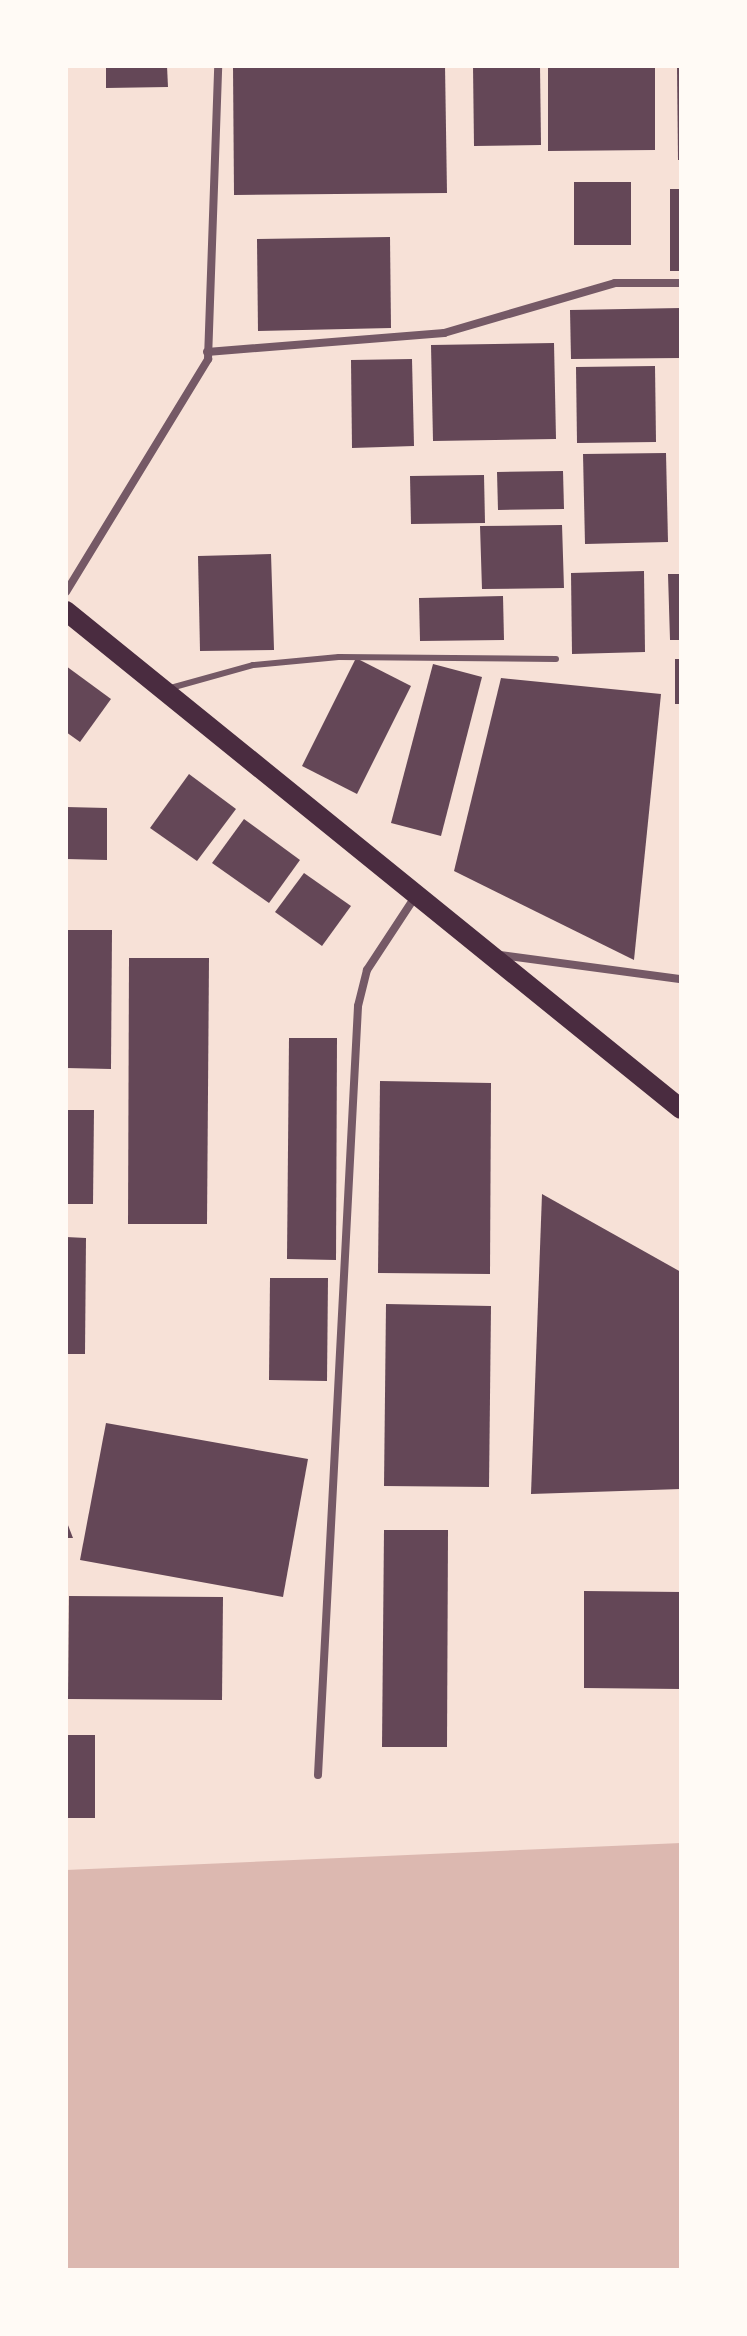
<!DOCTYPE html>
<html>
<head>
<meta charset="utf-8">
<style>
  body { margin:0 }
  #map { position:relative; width:747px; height:2336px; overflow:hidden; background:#f7e1d7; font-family:Cabin,sans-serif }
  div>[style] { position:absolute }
  .water>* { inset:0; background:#dcb8b0 }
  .building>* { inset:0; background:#644757 }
  .service>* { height:6px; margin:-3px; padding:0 3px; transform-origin:3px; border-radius:3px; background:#755966 }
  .minor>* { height:8px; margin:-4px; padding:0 4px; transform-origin:4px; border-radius:4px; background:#755966 }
  .primary>* { height:20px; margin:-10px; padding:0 10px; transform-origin:10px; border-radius:10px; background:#4a2c40 }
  span { translate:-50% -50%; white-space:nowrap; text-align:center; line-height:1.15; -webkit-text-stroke:6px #fffaf5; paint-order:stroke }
  .frame { position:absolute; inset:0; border:68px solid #fffaf5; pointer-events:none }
</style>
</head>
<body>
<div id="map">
  <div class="water">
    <div style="clip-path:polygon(681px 1843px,681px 2270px,66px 2270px,66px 1870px)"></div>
  </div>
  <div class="building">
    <div style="clip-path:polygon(106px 66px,167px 66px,168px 87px,106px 88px)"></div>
    <div style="clip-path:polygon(233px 66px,445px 66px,447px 193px,234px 195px)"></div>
    <div style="clip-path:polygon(473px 66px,540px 66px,541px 145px,474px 146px)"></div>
    <div style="clip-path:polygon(548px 66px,655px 66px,655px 150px,548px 151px)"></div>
    <div style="clip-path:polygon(677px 66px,681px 66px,681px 160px,678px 160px)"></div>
    <div style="clip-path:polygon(574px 182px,631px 182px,631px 245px,574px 245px)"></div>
    <div style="clip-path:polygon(670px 189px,681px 189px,681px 271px,670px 271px)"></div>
    <div style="clip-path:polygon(390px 237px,391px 328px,258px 331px,257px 239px)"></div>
    <div style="clip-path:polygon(681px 308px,681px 358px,571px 359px,570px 310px)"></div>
    <div style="clip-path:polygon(554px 343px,556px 439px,433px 441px,431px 345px)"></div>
    <div style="clip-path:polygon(412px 359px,414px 446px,352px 448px,351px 360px)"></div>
    <div style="clip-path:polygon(655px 366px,656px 442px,577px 443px,576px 367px)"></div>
    <div style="clip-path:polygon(666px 453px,668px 542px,585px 544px,583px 454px)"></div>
    <div style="clip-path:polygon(563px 471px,564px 509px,498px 510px,497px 472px)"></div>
    <div style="clip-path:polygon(484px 475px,485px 523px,411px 524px,410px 476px)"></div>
    <div style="clip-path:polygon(562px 525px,564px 588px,482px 589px,480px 526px)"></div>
    <div style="clip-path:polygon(271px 554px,274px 650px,200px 651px,198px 556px)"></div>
    <div style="clip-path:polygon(644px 571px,645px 652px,572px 654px,571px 573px)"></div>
    <div style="clip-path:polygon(668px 574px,681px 574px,681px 640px,670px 640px)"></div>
    <div style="clip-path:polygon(503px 596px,504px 640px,420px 641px,419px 598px)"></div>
    <div style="clip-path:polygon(356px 658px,411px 686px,357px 794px,302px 766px)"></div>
    <div style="clip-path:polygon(675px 659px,681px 659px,681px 704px,675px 704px)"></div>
    <div style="clip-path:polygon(433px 664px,482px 677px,441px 836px,391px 823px)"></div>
    <div style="clip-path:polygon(66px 666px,111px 699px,80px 742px,66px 732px)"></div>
    <div style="clip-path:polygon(501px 678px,661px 694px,634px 960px,454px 871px)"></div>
    <div style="clip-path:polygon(189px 774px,236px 809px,197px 861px,150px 828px)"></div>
    <div style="clip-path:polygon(66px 807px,107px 808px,107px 860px,66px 859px)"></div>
    <div style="clip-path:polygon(244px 819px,300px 860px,269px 903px,212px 863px)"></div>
    <div style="clip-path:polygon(304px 873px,351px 906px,322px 946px,275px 912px)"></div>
    <div style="clip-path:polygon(66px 930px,112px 930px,111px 1069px,66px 1068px)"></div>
    <div style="clip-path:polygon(129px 958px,209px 958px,207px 1224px,128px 1224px)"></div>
    <div style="clip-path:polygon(289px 1038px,337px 1038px,336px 1260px,287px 1259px)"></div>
    <div style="clip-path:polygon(380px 1081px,491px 1083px,490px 1274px,378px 1273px)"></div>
    <div style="clip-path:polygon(66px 1110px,94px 1110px,93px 1204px,66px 1204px)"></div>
    <div style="clip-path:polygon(542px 1194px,681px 1272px,681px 1489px,531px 1494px)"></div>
    <div style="clip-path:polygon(66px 1237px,86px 1238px,85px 1354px,66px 1354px)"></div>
    <div style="clip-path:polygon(270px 1278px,328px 1278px,327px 1381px,269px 1380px)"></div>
    <div style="clip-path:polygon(386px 1304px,491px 1306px,489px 1487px,384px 1486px)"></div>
    <div style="clip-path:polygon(106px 1423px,308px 1459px,283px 1597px,80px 1560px)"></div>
    <div style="clip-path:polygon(66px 1520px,73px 1538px,66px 1538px)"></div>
    <div style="clip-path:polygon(384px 1530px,448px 1530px,447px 1747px,382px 1747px)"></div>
    <div style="clip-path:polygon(584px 1591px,681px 1592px,681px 1689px,584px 1688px)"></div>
    <div style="clip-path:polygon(69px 1596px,223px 1597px,222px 1700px,68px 1699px)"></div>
    <div style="clip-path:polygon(66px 1735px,95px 1735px,95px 1818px,66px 1818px)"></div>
  </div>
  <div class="service">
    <div style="left:167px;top:689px;width:89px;rotate:-15.6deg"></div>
    <div style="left:253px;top:665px;width:86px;rotate:-5.3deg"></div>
    <div style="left:339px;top:657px;width:217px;rotate:0.5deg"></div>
  </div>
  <div class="minor">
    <div style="left:207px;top:352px;width:238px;rotate:-4.6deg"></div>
    <div style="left:444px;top:333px;width:178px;rotate:-16.3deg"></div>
    <div style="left:615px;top:283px;width:66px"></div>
    <div style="left:66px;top:592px;width:273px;rotate:-58.6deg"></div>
    <div style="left:208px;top:359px;width:293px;rotate:-88deg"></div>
    <div style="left:500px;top:955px;width:183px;rotate:7.6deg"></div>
    <div style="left:318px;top:1775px;width:770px;rotate:-87.02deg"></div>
    <div style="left:358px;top:1006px;width:37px;rotate:-76deg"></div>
    <div style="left:367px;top:970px;width:87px;rotate:-56.7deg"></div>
  </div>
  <div class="primary">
    <div style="left:66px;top:611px;width:791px;rotate:39deg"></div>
  </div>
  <div class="frame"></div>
</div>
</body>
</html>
